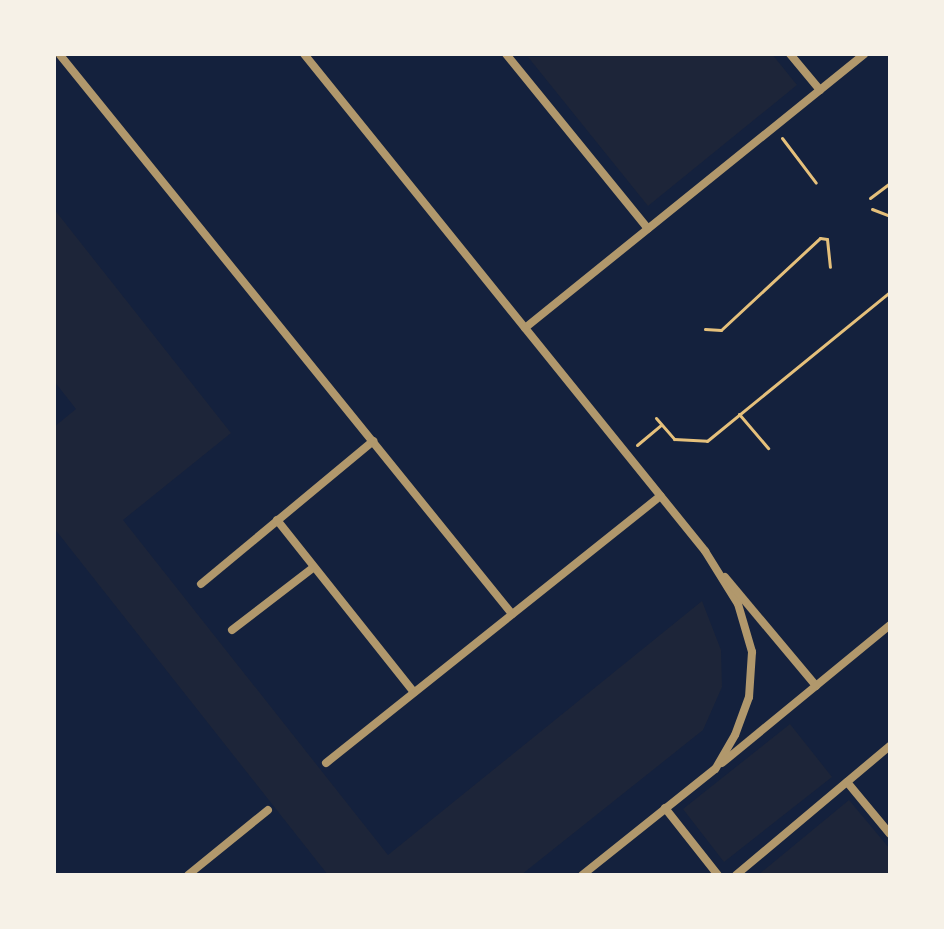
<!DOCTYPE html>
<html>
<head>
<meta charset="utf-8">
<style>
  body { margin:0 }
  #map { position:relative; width:944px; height:929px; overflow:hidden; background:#14213d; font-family:"Public Sans",sans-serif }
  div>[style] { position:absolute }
  .green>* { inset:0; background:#1d2539 }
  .path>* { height:3px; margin:-1.5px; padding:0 1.5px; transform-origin:1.5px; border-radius:1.5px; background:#e5c07b }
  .minor>* { height:8px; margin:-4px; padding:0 4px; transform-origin:4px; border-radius:4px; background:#b1986c }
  span { translate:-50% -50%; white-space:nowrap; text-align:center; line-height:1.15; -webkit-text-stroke:6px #f6f1e7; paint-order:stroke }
  .frame { position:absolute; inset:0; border:56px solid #f6f1e7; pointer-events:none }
</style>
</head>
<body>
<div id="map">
  <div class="green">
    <div style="clip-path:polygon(772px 54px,797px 85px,648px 206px,528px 57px)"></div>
    <div style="clip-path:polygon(54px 209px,231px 433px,123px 520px,388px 855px,702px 601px,721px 650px,722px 687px,703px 730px,521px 875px,328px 875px,54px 528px,54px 427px,76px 409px,54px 381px)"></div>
    <div style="clip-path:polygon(790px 724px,832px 777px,724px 862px,683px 809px)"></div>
    <div style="clip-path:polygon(849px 800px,890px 849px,890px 875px,758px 875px)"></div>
  </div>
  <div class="path">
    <div style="left:782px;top:138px;width:56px;rotate:52.9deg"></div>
    <div style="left:870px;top:198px;width:25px;rotate:-37deg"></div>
    <div style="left:872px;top:209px;width:19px;rotate:21deg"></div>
    <div style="left:705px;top:329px;width:16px;rotate:4deg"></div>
    <div style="left:721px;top:330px;width:135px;rotate:-42.9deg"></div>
    <div style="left:820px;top:238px;width:7px;rotate:8deg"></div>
    <div style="left:827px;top:239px;width:28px;rotate:84deg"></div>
    <div style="left:739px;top:414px;width:45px;rotate:49.5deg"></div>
    <div style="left:656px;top:418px;width:28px;rotate:49deg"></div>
    <div style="left:674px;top:439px;width:33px;rotate:3deg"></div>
    <div style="left:707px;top:441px;width:236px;rotate:-39.2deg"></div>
    <div style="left:637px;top:445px;width:31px;rotate:-40deg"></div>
  </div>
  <div class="minor">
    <div style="left:304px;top:54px;width:639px;rotate:51.1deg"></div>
    <div style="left:705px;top:551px;width:62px;rotate:58.1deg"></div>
    <div style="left:738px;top:604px;width:50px;rotate:73.7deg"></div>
    <div style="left:752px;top:652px;width:45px;rotate:93.8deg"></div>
    <div style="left:749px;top:697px;width:40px;rotate:110.2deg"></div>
    <div style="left:735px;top:735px;width:39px;rotate:120deg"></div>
    <div style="left:715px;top:769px;width:170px;rotate:141.4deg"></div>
    <div style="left:506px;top:54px;width:225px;rotate:50.9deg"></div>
    <div style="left:790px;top:54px;width:47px;rotate:50.2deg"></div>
    <div style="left:60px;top:55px;width:719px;rotate:51.04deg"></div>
    <div style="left:525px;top:328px;width:436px;rotate:-38.9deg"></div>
    <div style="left:277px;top:520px;width:220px;rotate:51.5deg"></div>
    <div style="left:725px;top:577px;width:142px;rotate:50.1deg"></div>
    <div style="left:201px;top:584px;width:224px;rotate:-39.7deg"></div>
    <div style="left:232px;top:630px;width:103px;rotate:-37.5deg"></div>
    <div style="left:326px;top:763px;width:428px;rotate:-38.6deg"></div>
    <div style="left:722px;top:763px;width:217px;rotate:-39.4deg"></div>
    <div style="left:847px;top:782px;width:67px;rotate:50.4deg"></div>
    <div style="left:665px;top:808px;width:85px;rotate:51.7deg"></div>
    <div style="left:188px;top:875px;width:103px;rotate:-39.1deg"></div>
    <div style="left:736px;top:875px;width:201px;rotate:-40deg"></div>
  </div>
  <div class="frame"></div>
</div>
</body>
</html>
